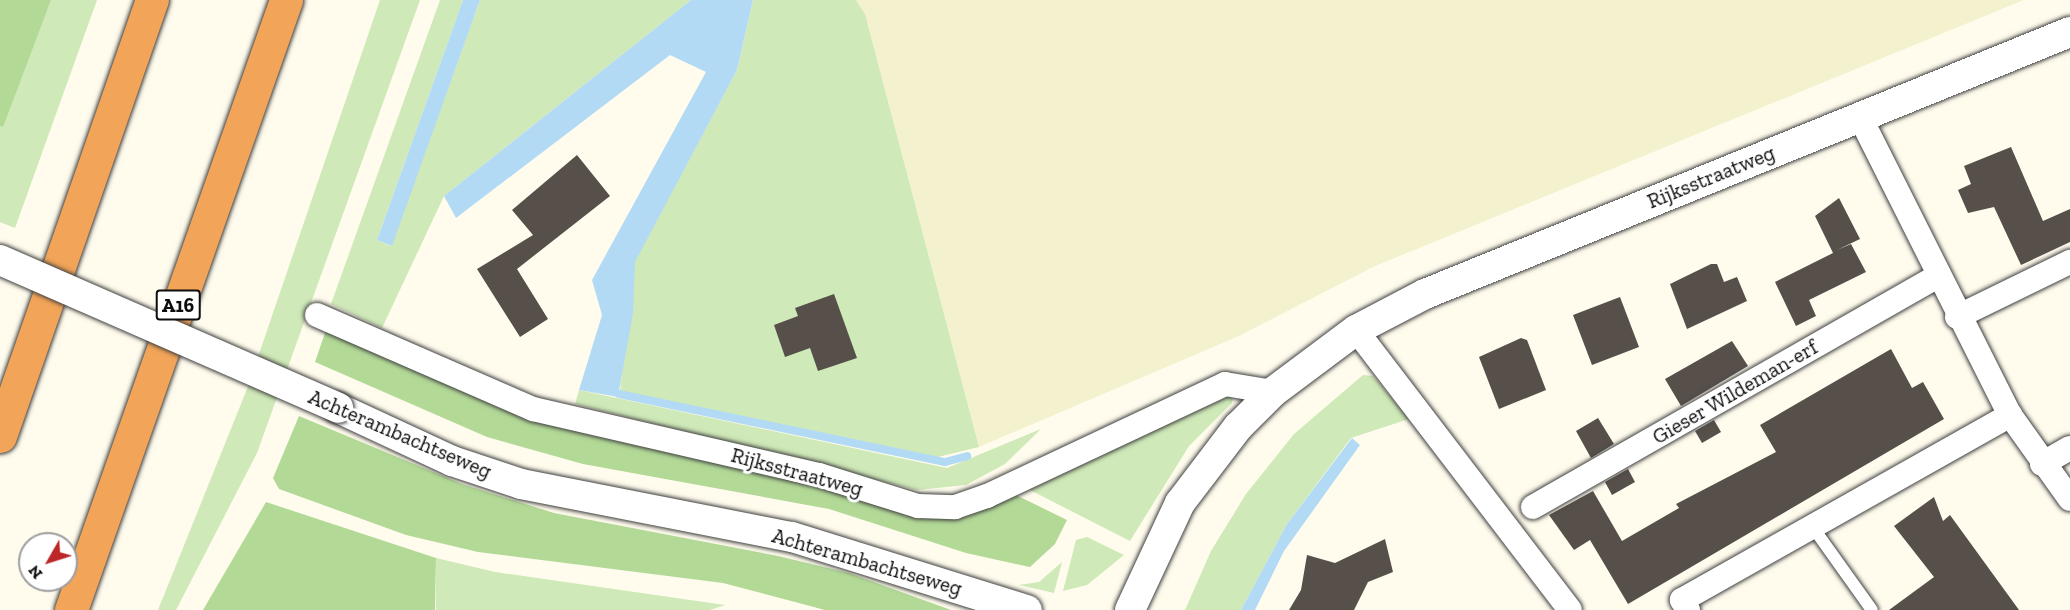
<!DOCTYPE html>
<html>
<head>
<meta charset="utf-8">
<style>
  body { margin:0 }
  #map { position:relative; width:2070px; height:610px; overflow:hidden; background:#fffcee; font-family:"Zilla Slab",serif }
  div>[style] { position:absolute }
  .farmland>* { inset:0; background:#f4f2ce }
  .green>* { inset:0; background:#cfe9b8 }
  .forest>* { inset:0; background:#b3d997 }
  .water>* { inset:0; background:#b3daf5 }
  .stream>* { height:8px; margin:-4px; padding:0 4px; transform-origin:4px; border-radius:4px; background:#b3daf5 }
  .building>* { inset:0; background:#564f4a }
  .roads { filter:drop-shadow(0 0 2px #404040) drop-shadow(0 0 2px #404040) }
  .service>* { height:12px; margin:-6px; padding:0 6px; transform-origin:6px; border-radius:6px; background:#fff }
  .minor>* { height:24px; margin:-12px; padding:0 12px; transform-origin:12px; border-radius:12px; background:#fff }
  .tertiary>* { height:30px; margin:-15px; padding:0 15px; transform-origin:15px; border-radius:15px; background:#fff }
  .motorway>* { height:33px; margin:-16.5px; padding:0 16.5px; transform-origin:16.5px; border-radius:16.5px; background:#f2a458 }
  .bridges { filter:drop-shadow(0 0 2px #404040) drop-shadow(0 0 2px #404040) }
  .tertiary-bridge>* { height:30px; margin:-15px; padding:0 15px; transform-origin:15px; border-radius:15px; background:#fff }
  span { translate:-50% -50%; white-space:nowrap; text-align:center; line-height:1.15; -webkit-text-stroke:6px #fff; paint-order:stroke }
  .shield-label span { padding:2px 4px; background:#fff; border:2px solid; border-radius:4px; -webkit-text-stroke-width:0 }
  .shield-label { font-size:20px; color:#0d0d0d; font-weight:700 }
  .street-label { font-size:21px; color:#0d0d0d }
  .north { position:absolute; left:18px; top:532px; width:60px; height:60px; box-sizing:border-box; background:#fff; border:2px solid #9e9e9e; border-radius:50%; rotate:231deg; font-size:16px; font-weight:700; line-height:24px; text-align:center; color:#0d0d0d }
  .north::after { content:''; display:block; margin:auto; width:21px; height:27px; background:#bc2728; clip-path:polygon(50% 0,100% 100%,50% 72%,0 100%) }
</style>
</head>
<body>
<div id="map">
  <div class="farmland">
    <div style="clip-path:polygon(856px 0,2024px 0,1373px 267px,1239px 336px,979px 447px,865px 14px)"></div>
  </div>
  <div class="green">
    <div style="clip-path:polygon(51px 0,97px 0,15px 228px,0 222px,0 126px)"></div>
    <div style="clip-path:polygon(380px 0,420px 0,257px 453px,176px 610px,158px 610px,247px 389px)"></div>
    <div style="clip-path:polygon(440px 0,463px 0,377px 240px,391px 246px,480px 0,691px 0,444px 196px,382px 328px,331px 304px)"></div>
    <div style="clip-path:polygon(753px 0,856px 0,865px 14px,979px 447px,938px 457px,620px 391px,634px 262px,737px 70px)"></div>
    <div style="clip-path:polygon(1363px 375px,1373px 376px,1409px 419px,1351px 438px,1287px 524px,1241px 610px,1185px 610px,1211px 551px,1246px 494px,1294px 434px)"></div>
    <div style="clip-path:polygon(579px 390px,947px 468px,1041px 429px,1005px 464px,966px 485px,917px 490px,575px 404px)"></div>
    <div style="clip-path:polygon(1233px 391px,1232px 403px,1189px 446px,1130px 541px,1024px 487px)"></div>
    <div style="clip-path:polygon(1087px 537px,1124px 555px,1087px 585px,1063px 591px,1076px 540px)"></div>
    <div style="clip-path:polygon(436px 558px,495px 572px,725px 605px,710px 610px,436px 610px)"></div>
    <div style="clip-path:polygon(1062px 562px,1054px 593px,1019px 585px,1039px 582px)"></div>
  </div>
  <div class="forest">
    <div style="clip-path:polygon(0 0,51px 0,3px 127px,0 126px)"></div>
    <div style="clip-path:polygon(327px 327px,517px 411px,947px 513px,1012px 493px,1067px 520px,1055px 544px,1030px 567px,966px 553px,829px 509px,583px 464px,487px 437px,315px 362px)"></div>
    <div style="clip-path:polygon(299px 416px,462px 484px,554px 513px,778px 556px,849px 573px,951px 610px,825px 610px,723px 583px,478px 552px,406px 535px,279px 489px,273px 478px)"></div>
    <div style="clip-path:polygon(266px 502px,436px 558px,435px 610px,203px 610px)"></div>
  </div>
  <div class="water">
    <div style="clip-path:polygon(463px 0,480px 0,392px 246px,377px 240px)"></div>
    <div style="clip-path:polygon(691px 0,753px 0,737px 70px,635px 262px,633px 313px,618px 397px,579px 390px,602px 315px,592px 280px,706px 72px,670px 55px,456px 218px,444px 196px)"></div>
    <div style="clip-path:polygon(1352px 438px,1360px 445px,1284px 551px,1255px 610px,1241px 610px,1287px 524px)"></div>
  </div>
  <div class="stream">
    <div style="left:619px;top:394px;width:333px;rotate:11.8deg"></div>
    <div style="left:945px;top:462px;width:23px;rotate:-15deg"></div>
  </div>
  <div class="building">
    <div style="clip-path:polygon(2011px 147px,2043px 221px,2070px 209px,2070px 242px,2021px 265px,1994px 207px,1968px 213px,1958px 190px,1971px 184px,1964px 166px)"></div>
    <div style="clip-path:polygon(577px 155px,610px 196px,517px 269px,548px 319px,520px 337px,477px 269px,533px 235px,512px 210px)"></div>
    <div style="clip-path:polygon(1839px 198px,1860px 239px,1837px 250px,1851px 244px,1866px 272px,1809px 300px,1816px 316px,1796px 326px,1775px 282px,1833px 253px,1815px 216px)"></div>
    <div style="clip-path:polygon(1711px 264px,1717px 264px,1724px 282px,1737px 277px,1747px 301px,1687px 329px,1670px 284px)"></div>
    <div style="clip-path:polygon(834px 294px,857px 358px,818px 371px,810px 348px,785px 357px,774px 325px,798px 316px,795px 308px)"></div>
    <div style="clip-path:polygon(1620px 297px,1639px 347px,1592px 365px,1573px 315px)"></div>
    <div style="clip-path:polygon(1521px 338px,1527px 340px,1546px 390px,1499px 409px,1479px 357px)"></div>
    <div style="clip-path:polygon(1732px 341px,1748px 366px,1681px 406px,1665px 379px)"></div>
    <div style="clip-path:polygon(1891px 349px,1912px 388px,1923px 382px,1944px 419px,1628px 604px,1590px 540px,1574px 550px,1549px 515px,1593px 491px,1622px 541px,1679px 508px,1676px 504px,1776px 452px,1760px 425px)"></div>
    <div style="clip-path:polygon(1598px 418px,1614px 444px,1591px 458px,1576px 431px)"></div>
    <div style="clip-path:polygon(1714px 420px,1721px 432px,1702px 443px,1695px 431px)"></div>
    <div style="clip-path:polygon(1628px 469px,1635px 482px,1612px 495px,1605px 482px)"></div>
    <div style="clip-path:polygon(1934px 497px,1943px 521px,1950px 515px,2019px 610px,1889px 610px,1934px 577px,1894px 526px)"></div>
    <div style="clip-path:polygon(1385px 539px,1393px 572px,1368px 582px,1354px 610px,1289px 610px,1301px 590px,1307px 555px,1335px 563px)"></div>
  </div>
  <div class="roads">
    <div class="service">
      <div style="left:1812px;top:526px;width:103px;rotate:54.5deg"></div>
    </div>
    <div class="minor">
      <div style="left:1860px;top:117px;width:334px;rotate:63.3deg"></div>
      <div style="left:2010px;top:415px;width:103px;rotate:54.5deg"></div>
      <div style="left:317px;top:315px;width:236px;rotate:23.5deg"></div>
      <div style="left:533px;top:409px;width:294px;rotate:13deg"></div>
      <div style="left:819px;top:475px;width:104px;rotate:17.4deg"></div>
      <div style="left:918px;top:506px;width:37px;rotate:2deg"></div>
      <div style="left:955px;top:507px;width:34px;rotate:-19deg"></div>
      <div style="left:987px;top:496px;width:263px;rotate:-25.2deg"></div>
      <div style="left:1225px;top:384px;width:49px;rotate:9.5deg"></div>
      <div style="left:1957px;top:317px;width:126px;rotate:-26deg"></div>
      <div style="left:1356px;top:330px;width:352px;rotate:52.6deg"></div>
      <div style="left:2042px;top:464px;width:32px;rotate:-30deg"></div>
      <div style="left:1533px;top:507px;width:464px;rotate:-29.7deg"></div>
      <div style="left:1688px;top:610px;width:12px;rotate:-121deg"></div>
      <div style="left:1682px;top:600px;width:377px;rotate:-29.4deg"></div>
    </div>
    <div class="tertiary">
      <div style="left:338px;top:408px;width:126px;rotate:24.9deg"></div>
      <div style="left:452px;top:461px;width:73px;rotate:18.4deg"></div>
      <div style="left:521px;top:484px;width:276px;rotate:11.1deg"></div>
      <div style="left:792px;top:537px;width:246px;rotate:17.3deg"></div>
      <div style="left:1130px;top:610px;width:118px;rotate:-65deg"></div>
      <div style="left:1180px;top:503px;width:96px;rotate:-52.7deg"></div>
      <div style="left:1238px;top:427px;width:49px;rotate:-45deg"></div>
      <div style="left:1273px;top:392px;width:104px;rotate:-36.8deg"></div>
      <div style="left:1356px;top:330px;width:78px;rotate:-27.6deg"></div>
      <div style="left:1425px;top:294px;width:696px;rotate:-22.11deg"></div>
    </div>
    <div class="motorway">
      <div style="left:0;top:436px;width:462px;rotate:-70.8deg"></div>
      <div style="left:71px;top:610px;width:647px;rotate:-70.58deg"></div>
    </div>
  </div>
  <div class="bridges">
    <div class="tertiary-bridge">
      <div style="left:0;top:260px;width:369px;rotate:23.6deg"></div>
    </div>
  </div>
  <div class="shield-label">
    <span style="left:178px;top:305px">A16</span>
  </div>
  <div class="street-label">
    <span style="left:1711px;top:177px;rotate:-22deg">Rijksstraatweg</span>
    <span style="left:1735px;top:392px;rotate:-30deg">Gieser Wildeman-erf</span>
    <span style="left:400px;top:434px;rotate:23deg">Achterambachtseweg</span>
    <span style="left:797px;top:472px;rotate:15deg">Rijksstraatweg</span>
    <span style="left:867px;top:562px;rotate:16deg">Achterambachtseweg</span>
  </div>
  <div class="north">N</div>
</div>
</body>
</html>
